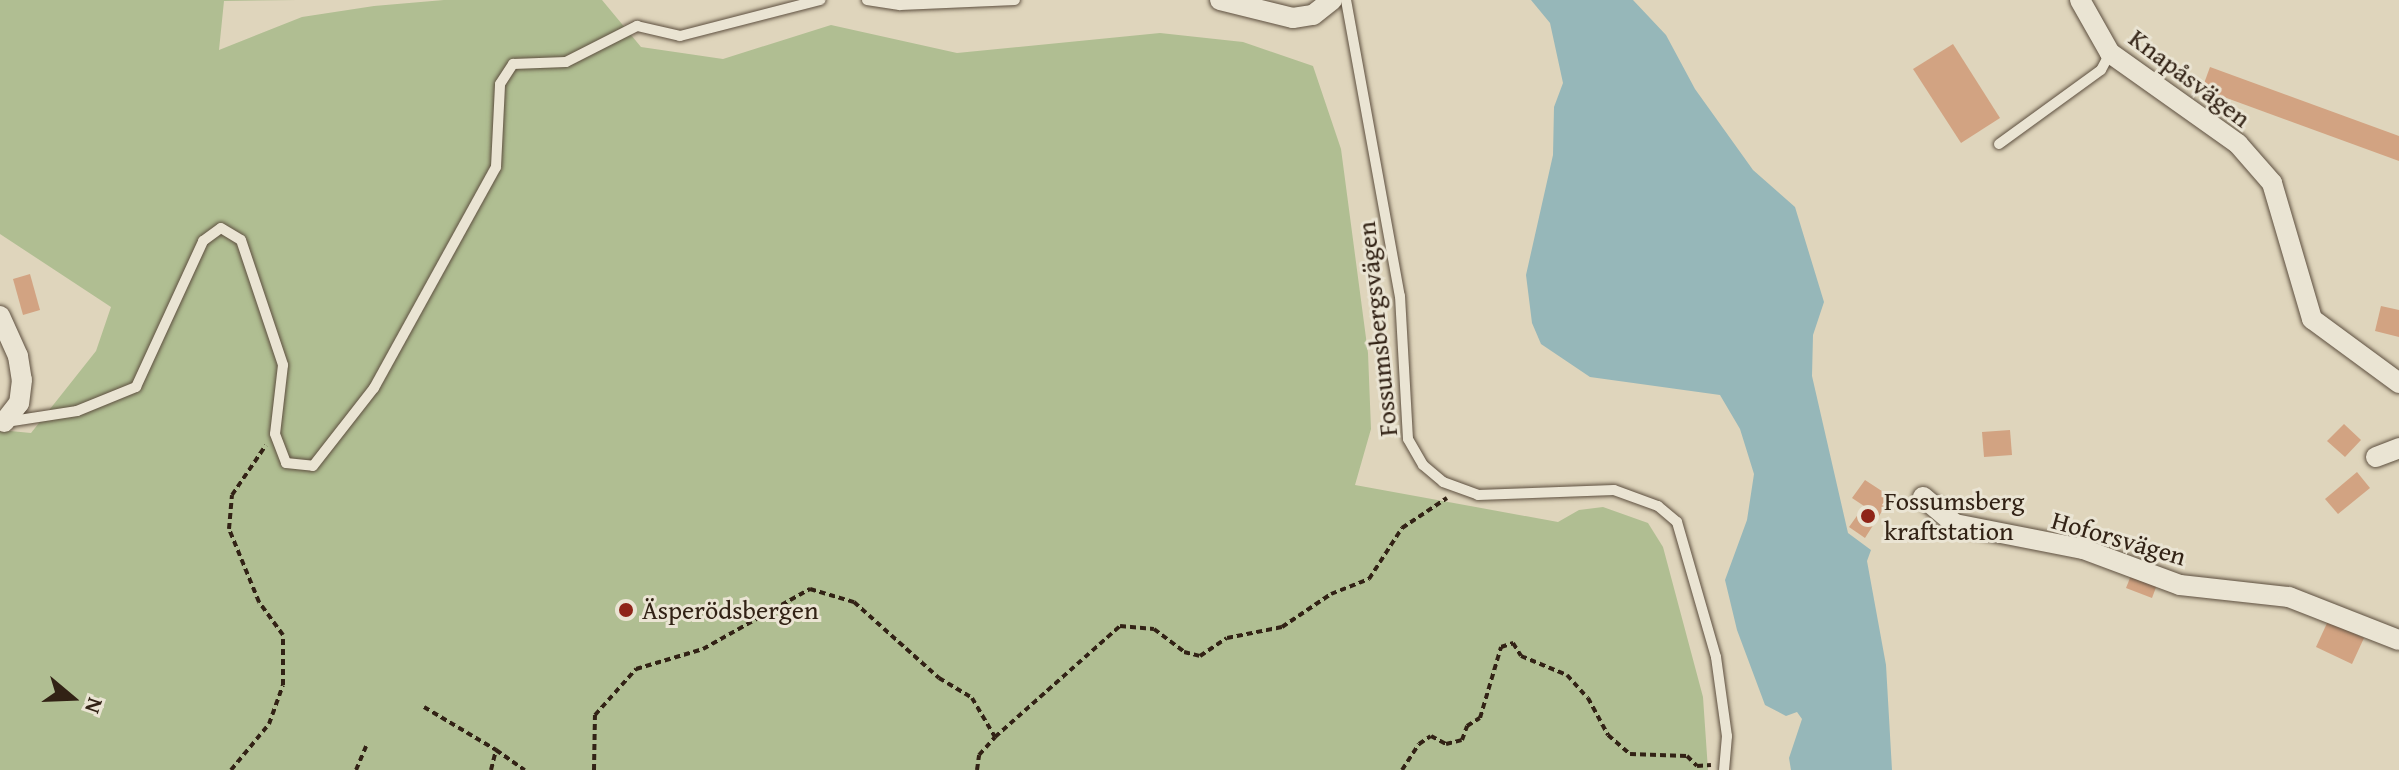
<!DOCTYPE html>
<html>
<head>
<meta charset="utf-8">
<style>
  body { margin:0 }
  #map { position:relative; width:2399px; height:770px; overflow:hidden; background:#dfd5bc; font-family:"Gentium Book Plus",serif }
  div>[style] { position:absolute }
  .green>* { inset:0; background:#b0be92 }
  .water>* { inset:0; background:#96b7b9 }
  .building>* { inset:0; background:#d2a382 }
  .path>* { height:4px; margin-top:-2px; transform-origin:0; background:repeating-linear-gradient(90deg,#322215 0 6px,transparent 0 10px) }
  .roads { filter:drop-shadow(0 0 2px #5d4f3f) drop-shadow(0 0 2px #5d4f3f) }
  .lane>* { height:10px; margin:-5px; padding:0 5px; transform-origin:5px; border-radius:5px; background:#eae4d3 }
  .street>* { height:20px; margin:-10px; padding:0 10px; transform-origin:10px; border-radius:10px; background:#eae4d3 }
  .dots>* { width:22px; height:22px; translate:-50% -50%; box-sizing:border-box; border:4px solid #eae4d3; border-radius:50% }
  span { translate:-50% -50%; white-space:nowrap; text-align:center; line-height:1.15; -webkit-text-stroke:6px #eae4d3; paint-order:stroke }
  .street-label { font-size:26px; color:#322215 }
  .poi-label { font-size:26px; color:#322215 }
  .left { translate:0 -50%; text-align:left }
  .north { position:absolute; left:32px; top:658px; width:80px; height:80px; -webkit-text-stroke:6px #eae4d3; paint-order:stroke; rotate:109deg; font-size:22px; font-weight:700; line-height:32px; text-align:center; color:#322215 }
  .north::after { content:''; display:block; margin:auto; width:28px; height:36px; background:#322215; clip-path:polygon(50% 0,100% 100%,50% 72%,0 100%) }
</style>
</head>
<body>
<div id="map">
  <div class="green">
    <div style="clip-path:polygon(0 0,297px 0,224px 1px,219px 50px,302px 17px,374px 6px,444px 0,602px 0,641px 47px,723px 59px,831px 25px,957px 53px,1160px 33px,1243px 42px,1313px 66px,1341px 149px,1368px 353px,1371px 429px,1355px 485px,1558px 522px,1579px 510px,1603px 507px,1648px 523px,1663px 547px,1703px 697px,1708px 770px,0 770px,0 430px,31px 433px,96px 351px,111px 307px,0 234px)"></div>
  </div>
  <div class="water">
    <div style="clip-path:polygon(1531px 0,1633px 0,1666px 35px,1695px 89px,1753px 170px,1795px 207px,1824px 302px,1813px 335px,1812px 376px,1848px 533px,1871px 550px,1867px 561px,1886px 665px,1892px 770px,1791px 770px,1789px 758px,1802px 719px,1797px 712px,1786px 716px,1765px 705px,1737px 630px,1725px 580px,1747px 520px,1754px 474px,1740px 429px,1720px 395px,1590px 377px,1541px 344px,1532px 323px,1526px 275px,1553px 155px,1554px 107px,1563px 83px,1550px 23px)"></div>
  </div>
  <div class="building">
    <div style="clip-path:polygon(1953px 44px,2000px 118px,1961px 143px,1913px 69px)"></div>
    <div style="clip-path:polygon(2210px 67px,2399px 136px,2399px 161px,2202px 89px)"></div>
    <div style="clip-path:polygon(30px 274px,40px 310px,23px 315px,13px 279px)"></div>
    <div style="clip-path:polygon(2381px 306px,2399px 310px,2399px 337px,2375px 331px)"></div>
    <div style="clip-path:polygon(2344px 424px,2361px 440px,2345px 457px,2327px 441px)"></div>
    <div style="clip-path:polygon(2010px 430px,2012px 455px,1984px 457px,1982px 432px)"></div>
    <div style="clip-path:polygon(2357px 472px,2370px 488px,2338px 514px,2325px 499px)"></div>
    <div style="clip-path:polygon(1865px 480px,1891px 497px,1865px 538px,1849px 527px,1864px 506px,1852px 498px)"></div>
    <div style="clip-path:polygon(2132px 573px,2158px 582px,2152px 598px,2126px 588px)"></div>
    <div style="clip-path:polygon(2328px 621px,2364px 638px,2352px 664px,2316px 647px)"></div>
  </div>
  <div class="path">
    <div style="left:424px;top:707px;width:84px;rotate:30.8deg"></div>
    <div style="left:231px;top:770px;width:60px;rotate:-50.4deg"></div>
    <div style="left:269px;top:724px;width:41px;rotate:-70.3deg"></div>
    <div style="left:283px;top:685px;width:50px;rotate:-90deg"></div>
    <div style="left:283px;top:635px;width:41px;rotate:-126deg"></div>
    <div style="left:259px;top:602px;width:79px;rotate:-112.3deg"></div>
    <div style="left:229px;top:529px;width:34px;rotate:-85deg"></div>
    <div style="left:232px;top:495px;width:60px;rotate:-55.8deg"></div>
    <div style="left:356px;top:770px;width:26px;rotate:-67deg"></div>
    <div style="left:491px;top:770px;width:21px;rotate:-76deg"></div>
    <div style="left:496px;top:750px;width:35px;rotate:35deg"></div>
    <div style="left:594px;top:770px;width:55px;rotate:-89deg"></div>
    <div style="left:595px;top:715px;width:62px;rotate:-48.3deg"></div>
    <div style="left:636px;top:669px;width:70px;rotate:-16.6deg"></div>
    <div style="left:703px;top:649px;width:123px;rotate:-29.3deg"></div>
    <div style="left:810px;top:589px;width:46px;rotate:16.5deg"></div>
    <div style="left:854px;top:602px;width:114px;rotate:41.8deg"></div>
    <div style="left:939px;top:678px;width:39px;rotate:31deg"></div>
    <div style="left:972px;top:698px;width:45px;rotate:59.5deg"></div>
    <div style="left:995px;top:737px;width:167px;rotate:-41.6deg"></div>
    <div style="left:1120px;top:626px;width:34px;rotate:5deg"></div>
    <div style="left:1154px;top:629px;width:38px;rotate:37deg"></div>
    <div style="left:1184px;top:652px;width:16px;rotate:14deg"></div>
    <div style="left:1200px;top:656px;width:32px;rotate:-34deg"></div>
    <div style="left:1227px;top:638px;width:56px;rotate:-11.3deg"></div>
    <div style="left:1282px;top:627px;width:59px;rotate:-34deg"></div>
    <div style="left:1331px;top:594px;width:41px;rotate:-21.5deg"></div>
    <div style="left:1369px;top:579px;width:61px;rotate:-57.1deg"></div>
    <div style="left:1402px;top:528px;width:54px;rotate:-33.7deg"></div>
    <div style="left:977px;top:770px;width:15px;rotate:-82deg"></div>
    <div style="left:979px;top:755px;width:24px;rotate:-48deg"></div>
    <div style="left:1402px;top:770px;width:31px;rotate:-57deg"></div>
    <div style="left:1419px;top:744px;width:14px;rotate:-34deg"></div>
    <div style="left:1431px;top:736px;width:17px;rotate:28deg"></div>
    <div style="left:1446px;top:744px;width:16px;rotate:-14deg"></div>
    <div style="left:1462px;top:740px;width:15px;rotate:-70deg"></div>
    <div style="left:1467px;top:726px;width:15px;rotate:-32deg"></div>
    <div style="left:1480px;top:718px;width:74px;rotate:-73.5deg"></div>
    <div style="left:1501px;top:647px;width:13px;rotate:-18deg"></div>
    <div style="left:1513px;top:643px;width:15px;rotate:58deg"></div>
    <div style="left:1521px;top:656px;width:50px;rotate:22.4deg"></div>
    <div style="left:1567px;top:675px;width:31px;rotate:48deg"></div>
    <div style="left:1588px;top:698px;width:42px;rotate:61.6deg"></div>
    <div style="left:1608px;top:735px;width:29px;rotate:41deg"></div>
    <div style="left:1630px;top:754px;width:57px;rotate:2deg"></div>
    <div style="left:1687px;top:756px;width:14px;rotate:45deg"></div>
    <div style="left:1697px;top:766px;width:14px;rotate:-4deg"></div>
  </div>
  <div class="roads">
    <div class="lane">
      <div style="left:867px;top:0;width:33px;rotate:9deg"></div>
      <div style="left:900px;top:5px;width:115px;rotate:-2.5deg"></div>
      <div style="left:1346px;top:0;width:301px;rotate:79.7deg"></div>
      <div style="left:1400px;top:296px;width:143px;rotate:86.8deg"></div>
      <div style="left:1408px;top:439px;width:30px;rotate:60deg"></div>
      <div style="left:1423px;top:465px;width:26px;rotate:40deg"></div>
      <div style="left:1443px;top:482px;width:37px;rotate:20deg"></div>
      <div style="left:1478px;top:495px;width:136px;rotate:-2.1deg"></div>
      <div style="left:1614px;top:490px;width:47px;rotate:20deg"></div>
      <div style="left:1658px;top:506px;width:25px;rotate:40deg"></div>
      <div style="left:1677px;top:522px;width:141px;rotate:73.9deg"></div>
      <div style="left:1716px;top:657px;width:80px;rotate:82.1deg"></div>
      <div style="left:1727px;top:736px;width:34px;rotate:95deg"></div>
      <div style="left:1999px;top:144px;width:126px;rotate:-36deg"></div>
      <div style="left:2101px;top:70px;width:19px;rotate:-62deg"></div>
      <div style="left:6px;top:422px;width:72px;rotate:-8.8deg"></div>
      <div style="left:77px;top:411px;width:64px;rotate:-22.1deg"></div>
      <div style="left:136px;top:387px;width:161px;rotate:-65.3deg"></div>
      <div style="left:203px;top:241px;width:22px;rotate:-36deg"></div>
      <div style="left:221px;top:228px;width:23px;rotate:31deg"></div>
      <div style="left:241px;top:240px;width:132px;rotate:71.4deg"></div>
      <div style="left:283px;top:365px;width:69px;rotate:96.6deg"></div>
      <div style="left:275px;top:434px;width:31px;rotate:69deg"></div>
      <div style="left:286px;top:463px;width:27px;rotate:6deg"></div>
      <div style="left:313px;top:466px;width:99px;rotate:-52deg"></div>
      <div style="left:374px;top:388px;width:252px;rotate:-61.1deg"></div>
      <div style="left:496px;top:167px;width:83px;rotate:-87.2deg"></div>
      <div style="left:500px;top:84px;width:24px;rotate:-57deg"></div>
      <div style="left:513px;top:64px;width:53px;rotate:-2.2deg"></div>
      <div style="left:566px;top:62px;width:80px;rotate:-26.9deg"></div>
      <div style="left:637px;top:26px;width:44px;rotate:13.1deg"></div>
      <div style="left:680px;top:36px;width:145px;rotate:-14.4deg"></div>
    </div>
    <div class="street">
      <div style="left:1220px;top:0;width:75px;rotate:13.9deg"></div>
      <div style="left:1293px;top:18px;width:20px;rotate:-9deg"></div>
      <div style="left:1313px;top:15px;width:24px;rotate:-38deg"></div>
      <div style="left:2080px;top:0;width:61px;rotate:60.5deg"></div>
      <div style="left:2110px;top:53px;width:157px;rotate:35.4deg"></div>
      <div style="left:2238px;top:144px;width:52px;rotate:48.9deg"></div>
      <div style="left:2272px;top:183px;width:142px;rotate:73.6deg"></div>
      <div style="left:2312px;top:319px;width:108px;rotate:36.3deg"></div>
      <div style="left:0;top:316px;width:44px;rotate:65.8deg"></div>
      <div style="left:18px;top:356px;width:24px;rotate:81deg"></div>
      <div style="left:22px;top:380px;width:23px;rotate:97deg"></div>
      <div style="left:19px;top:403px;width:24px;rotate:128deg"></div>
      <div style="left:2376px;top:457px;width:25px;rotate:-21deg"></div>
      <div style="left:1923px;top:497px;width:42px;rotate:40.2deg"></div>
      <div style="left:1955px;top:524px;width:130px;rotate:11.1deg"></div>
      <div style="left:2083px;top:549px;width:103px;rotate:20.4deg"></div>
      <div style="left:2180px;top:585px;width:110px;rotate:6.3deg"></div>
      <div style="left:2289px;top:597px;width:118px;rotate:21.4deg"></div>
    </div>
  </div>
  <div class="dots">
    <div style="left:1868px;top:516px;background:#8f2418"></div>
    <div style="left:626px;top:610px;background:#8f2418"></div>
  </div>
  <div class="street-label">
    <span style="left:2190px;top:78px;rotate:37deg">Knapåsvägen</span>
    <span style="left:1377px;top:329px;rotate:-96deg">Fossumsbergsvägen</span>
    <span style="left:2119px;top:538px;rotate:16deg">Hoforsvägen</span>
  </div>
  <div class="poi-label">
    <span class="left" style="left:1884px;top:516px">Fossumsberg<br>kraftstation</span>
    <span class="left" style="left:642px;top:610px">Äsperödsbergen</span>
  </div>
  <div class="north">N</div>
</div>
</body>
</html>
